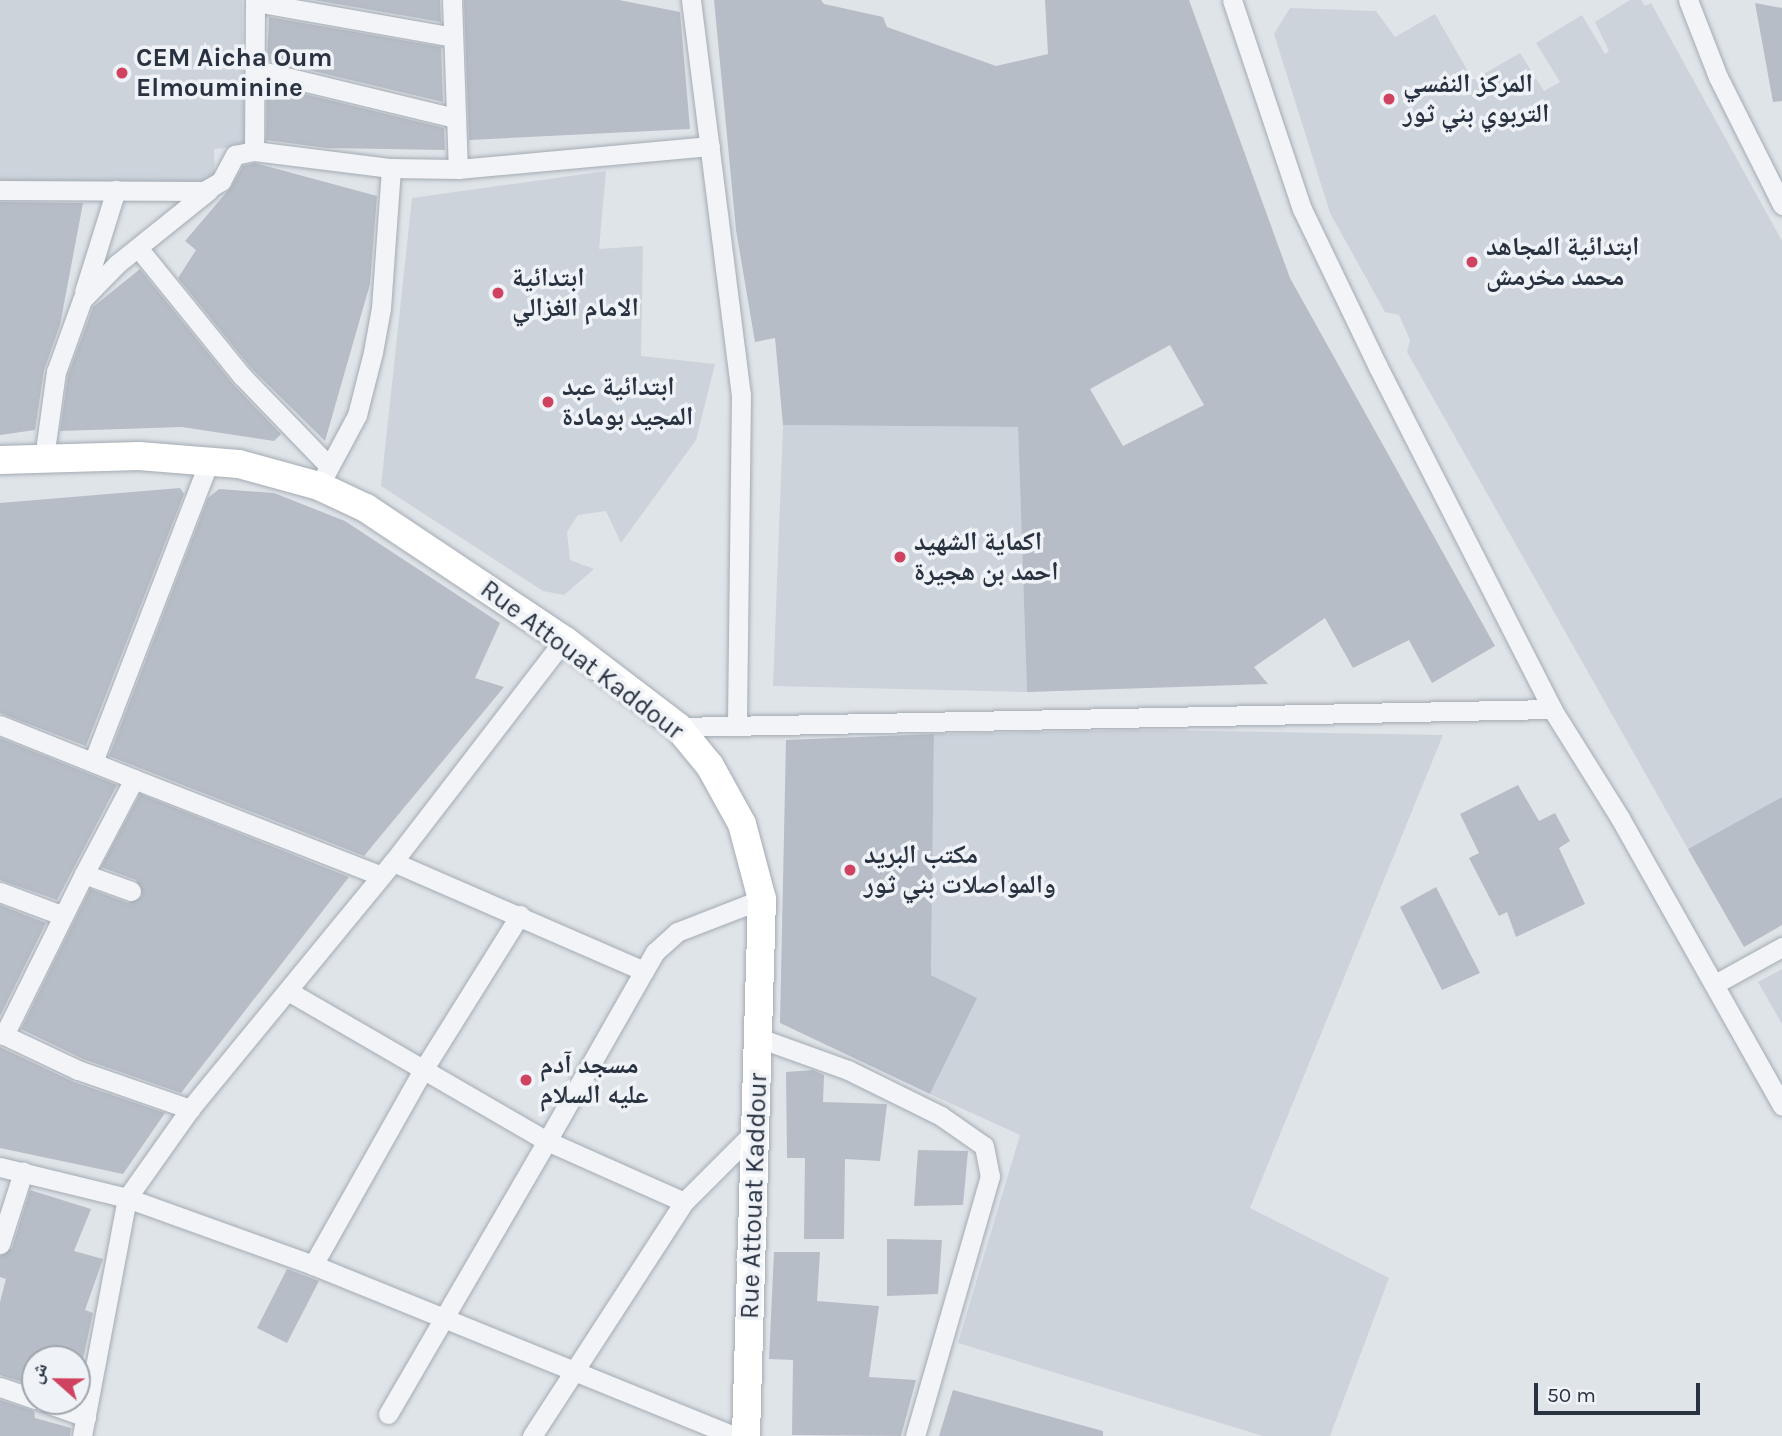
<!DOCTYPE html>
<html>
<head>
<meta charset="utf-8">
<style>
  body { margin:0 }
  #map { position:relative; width:1782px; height:1436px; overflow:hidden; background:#dfe4e9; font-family:Karla,"Noto Naskh Arabic",sans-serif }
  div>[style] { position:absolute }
  .built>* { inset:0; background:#cdd3db }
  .building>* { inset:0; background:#b7bdc6 }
  .roads { filter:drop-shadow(0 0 2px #a4abb3) drop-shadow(0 0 2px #a4abb3) }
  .street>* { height:19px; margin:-9.5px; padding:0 9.5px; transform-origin:9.5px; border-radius:9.5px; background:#f2f4f7 }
  .secondary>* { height:28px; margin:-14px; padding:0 14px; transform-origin:14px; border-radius:14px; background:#fff }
  .dots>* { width:19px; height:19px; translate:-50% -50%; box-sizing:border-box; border:4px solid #eff2f6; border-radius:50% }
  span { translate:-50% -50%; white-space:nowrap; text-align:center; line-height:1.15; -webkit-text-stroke:7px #eff2f6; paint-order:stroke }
  .poi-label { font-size:26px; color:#283240; font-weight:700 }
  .left { translate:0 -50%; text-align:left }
  .street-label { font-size:26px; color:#283240 }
  .north { position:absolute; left:21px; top:1345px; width:70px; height:70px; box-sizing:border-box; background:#eff2f6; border:2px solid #9fa5ad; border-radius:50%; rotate:291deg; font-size:19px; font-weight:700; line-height:28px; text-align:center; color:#283240 }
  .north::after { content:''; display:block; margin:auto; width:24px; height:32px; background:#cf4361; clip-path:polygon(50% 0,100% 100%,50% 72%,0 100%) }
  .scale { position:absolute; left:1534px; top:1383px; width:166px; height:32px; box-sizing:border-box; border:4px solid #283240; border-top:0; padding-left:9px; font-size:21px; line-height:24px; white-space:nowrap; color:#283240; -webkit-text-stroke:5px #eff2f6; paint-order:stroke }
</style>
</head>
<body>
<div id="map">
  <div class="built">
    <div style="clip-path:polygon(0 0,242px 0,245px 146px,214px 149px,215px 182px,0 181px)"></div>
    <div style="clip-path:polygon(1630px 0,1641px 0,1645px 6px,1651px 3px,1782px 241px,1782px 797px,1688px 849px,1407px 352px,1410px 340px,1399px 315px,1385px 312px,1330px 213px,1274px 34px,1290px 8px,1376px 11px,1395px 37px,1435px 14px,1473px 80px,1520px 53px,1544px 91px,1560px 82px,1536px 43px,1582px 15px,1605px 54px,1609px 51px,1595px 22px)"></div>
    <div style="clip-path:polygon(606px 171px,599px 249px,643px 246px,641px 356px,715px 364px,696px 440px,621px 543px,606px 511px,578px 515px,567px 532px,570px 560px,594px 569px,564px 595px,543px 591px,381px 486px,412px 198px)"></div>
    <div style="clip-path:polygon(783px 425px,1018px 427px,1027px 692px,773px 686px)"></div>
    <div style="clip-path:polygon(1149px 730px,1443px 735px,1250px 1208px,1389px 1278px,1330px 1436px,1263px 1436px,958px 1343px,1020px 1135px,930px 1094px,976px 999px,931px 975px,934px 734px)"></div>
    <div style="clip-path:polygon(1782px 969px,1782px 1024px,1758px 982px)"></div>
  </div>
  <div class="building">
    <div style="clip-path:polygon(314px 0,440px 0,441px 22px)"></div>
    <div style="clip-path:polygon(464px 0,619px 0,680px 12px,690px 129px,469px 140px)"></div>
    <div style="clip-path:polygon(evenodd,714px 0,821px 0,824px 4px,883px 17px,887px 27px,996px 66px,1048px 54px,1045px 0,1189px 0,1290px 278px,1495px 646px,1432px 683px,1409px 640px,1353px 668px,1325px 618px,1254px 667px,1268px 684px,1027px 692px,1018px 427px,783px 425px,775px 338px,755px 342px,736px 230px,714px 0,1170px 345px,1204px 405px,1123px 446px,1090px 389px,1170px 345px)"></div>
    <div style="clip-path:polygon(1755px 3px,1782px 8px,1782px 101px,1773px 102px)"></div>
    <div style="clip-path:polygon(269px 17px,441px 47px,443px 102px,267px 60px)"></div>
    <div style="clip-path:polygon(267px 85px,444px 128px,445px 150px,327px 148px,266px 140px)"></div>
    <div style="clip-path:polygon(255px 163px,377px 196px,370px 284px,325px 441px,251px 368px,178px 278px,196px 250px,185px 241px,231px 187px,243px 166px)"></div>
    <div style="clip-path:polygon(0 202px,83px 203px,60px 325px,44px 370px,35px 430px,0 435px)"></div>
    <div style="clip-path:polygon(140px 269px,233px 384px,281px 434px,274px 441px,182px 427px,60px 431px,68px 375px,93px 307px)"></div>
    <div style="clip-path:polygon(180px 488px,184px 494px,86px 746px,0 713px,0 503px)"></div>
    <div style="clip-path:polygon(219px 489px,274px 493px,345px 521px,500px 623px,475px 678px,504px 687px,364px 856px,109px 756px,208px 498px)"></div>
    <div style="clip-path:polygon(934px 734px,931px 975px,977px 998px,930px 1094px,780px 1023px,786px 740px)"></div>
    <div style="clip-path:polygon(0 738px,117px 785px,57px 900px,0 880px)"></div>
    <div style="clip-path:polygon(1518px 785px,1539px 821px,1555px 813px,1570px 841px,1559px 848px,1585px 904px,1516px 937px,1507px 912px,1499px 916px,1469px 858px,1479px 853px,1460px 814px)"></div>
    <div style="clip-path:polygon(140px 794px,349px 877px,181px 1093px,83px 1059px,21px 1029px,90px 889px,128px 903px,142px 896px,136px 880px,101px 867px)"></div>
    <div style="clip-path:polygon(1782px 797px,1782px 925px,1744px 947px,1688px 849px)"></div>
    <div style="clip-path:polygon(1436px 887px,1480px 973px,1442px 990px,1400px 907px)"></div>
    <div style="clip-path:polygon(0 905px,46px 923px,0 1016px)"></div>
    <div style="clip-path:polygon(0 1047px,74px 1082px,165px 1113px,123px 1174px,0 1148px)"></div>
    <div style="clip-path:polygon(813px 1070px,824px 1075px,823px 1102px,887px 1104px,880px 1161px,845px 1159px,844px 1239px,804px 1239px,805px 1158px,787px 1158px,786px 1072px)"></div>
    <div style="clip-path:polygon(918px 1150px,968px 1151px,963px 1205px,914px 1206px)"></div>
    <div style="clip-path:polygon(30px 1190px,91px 1209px,74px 1251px,103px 1259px,85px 1310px,93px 1313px,83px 1359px,35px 1359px,35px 1386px,0 1375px,0 1302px,6px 1279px,0 1277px,0 1256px,12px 1248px)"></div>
    <div style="clip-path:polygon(887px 1239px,942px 1240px,938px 1294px,887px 1296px)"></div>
    <div style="clip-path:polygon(774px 1252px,820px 1252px,817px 1301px,879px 1306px,869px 1377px,916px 1380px,901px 1436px,792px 1435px,793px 1360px,769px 1359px)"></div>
    <div style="clip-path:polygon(287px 1269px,319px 1281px,287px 1343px,257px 1328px)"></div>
    <div style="clip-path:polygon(953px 1390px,1103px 1431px,1103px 1436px,939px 1436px)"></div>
    <div style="clip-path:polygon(0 1400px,34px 1411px,35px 1418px,71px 1428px,70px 1436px,0 1436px)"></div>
  </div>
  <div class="roads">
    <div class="street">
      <div style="left:452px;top:0;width:169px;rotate:88deg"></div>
      <div style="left:691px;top:0;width:397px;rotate:82.8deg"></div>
      <div style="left:741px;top:394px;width:332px;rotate:90.7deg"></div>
      <div style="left:1232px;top:0;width:220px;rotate:71.5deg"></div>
      <div style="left:1302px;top:209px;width:175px;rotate:64.3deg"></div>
      <div style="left:1378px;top:367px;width:384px;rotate:63deg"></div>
      <div style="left:1552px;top:709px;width:128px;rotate:58deg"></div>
      <div style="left:1620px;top:818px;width:330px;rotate:60.6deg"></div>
      <div style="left:1688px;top:0;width:83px;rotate:68.7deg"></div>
      <div style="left:1718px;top:77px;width:143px;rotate:63.4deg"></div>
      <div style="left:255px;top:2px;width:201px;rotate:10deg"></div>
      <div style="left:257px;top:70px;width:205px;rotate:13.6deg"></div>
      <div style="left:254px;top:151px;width:151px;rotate:-89.6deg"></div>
      <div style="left:0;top:190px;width:204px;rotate:0.3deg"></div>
      <div style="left:204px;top:191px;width:20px;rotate:-30deg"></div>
      <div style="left:221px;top:181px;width:30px;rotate:-62deg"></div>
      <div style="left:235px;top:155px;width:19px;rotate:-12deg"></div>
      <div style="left:254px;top:151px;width:138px;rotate:7.1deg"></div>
      <div style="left:391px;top:168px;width:67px;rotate:0.9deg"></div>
      <div style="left:458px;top:169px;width:253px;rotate:-5.2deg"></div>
      <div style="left:139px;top:249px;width:164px;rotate:51deg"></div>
      <div style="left:242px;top:376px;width:125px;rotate:46deg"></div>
      <div style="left:84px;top:292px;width:107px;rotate:-72.6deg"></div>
      <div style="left:44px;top:458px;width:87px;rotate:-82.1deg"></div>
      <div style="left:56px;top:372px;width:77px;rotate:-70.1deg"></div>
      <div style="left:82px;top:300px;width:50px;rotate:-45.8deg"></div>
      <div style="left:117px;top:264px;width:118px;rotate:-38.8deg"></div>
      <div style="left:319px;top:486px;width:81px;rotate:-61.8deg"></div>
      <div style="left:357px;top:415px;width:65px;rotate:-75.7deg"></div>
      <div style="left:373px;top:352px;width:45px;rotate:-79.7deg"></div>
      <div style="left:381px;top:308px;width:140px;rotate:-85.9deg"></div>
      <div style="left:0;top:725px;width:144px;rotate:21.9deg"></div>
      <div style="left:678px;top:727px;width:874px;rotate:-1.18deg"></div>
      <div style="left:93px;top:762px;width:322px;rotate:-68.9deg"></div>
      <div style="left:84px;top:874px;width:180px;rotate:116.4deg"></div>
      <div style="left:4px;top:1035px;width:82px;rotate:25.3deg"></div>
      <div style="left:78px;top:1070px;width:119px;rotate:19.2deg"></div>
      <div style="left:131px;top:891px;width:50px;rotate:-160.1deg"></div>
      <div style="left:84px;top:874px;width:107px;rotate:-62.2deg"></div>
      <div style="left:134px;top:779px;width:265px;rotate:21.4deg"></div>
      <div style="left:0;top:892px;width:65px;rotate:20.7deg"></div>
      <div style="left:644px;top:971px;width:22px;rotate:-60deg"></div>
      <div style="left:655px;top:952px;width:30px;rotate:-42deg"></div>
      <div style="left:677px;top:932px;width:91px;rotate:-21.2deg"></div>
      <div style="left:1715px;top:984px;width:77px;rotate:-28.9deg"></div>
      <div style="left:288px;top:991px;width:299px;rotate:30.1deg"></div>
      <div style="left:547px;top:1141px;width:196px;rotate:-60.3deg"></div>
      <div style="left:644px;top:971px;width:274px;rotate:-156.5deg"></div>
      <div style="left:759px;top:1038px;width:95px;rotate:19.8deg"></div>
      <div style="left:848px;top:1070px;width:104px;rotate:26.3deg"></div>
      <div style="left:941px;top:1116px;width:52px;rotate:34.9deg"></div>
      <div style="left:984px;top:1146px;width:31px;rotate:79deg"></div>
      <div style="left:990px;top:1176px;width:271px;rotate:106.1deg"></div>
      <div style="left:0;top:1167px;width:131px;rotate:13.7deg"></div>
      <div style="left:127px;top:1198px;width:198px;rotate:19.8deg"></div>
      <div style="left:313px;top:1265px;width:455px;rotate:22.1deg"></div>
      <div style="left:0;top:1244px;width:76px;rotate:-72.3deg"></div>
      <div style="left:313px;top:1265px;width:224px;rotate:-60.6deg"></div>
      <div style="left:423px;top:1070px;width:183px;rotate:-58deg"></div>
      <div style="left:0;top:1387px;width:37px;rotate:19deg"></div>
      <div style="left:41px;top:1401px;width:48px;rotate:19.6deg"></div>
      <div style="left:388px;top:1414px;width:316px;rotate:-59.8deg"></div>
      <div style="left:547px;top:1141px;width:150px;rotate:24deg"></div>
      <div style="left:82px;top:1436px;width:242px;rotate:-79.3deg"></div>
      <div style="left:127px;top:1198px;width:109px;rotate:-54.7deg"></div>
      <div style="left:190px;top:1109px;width:320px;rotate:-50.6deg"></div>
      <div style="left:393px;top:862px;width:280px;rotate:-52.4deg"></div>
      <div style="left:532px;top:1436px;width:279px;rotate:-57deg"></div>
      <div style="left:684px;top:1202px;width:103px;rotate:-45deg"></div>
    </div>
    <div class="secondary">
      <div style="left:0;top:460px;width:139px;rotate:-1.6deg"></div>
      <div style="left:139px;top:456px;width:100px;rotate:4.6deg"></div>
      <div style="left:239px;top:464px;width:83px;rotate:15.4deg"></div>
      <div style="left:319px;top:486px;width:52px;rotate:25.1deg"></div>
      <div style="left:366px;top:508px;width:238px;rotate:33.7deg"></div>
      <div style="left:564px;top:640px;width:143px;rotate:37.3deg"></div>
      <div style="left:678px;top:727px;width:50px;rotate:50.6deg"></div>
      <div style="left:710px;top:766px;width:66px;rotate:61.1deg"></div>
      <div style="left:742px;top:824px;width:78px;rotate:75.1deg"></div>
      <div style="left:762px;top:899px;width:537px;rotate:91.71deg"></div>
    </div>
  </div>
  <div class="dots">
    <div style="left:122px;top:73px;background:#cf4361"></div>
    <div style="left:1389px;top:99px;background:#cf4361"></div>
    <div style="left:1472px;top:262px;background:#cf4361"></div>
    <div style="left:498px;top:293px;background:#cf4361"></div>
    <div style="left:548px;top:402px;background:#cf4361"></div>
    <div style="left:900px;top:557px;background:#cf4361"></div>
    <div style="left:850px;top:870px;background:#cf4361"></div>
    <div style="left:526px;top:1080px;background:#cf4361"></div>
  </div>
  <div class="poi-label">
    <span class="left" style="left:136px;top:73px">CEM Aicha Oum<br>Elmouminine</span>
    <span class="left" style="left:1403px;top:99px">المركز النفسي<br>التربوي بني ثور</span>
    <span class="left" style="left:1486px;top:262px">ابتدائية المجاهد<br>محمد مخرمش</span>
    <span class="left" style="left:512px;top:293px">ابتدائية<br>الامام الغزالي</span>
    <span class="left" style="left:562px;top:402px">ابتدائية عبد<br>المجيد بومادة</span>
    <span class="left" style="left:914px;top:557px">اكماية الشهيد<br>احمد بن هجيرة</span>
    <span class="left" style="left:864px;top:870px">مكتب البريد<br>والمواصلات بني ثور</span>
    <span class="left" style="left:540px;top:1080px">مسجد آدم<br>عليه السلام</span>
  </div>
  <div class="street-label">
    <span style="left:582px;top:660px;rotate:37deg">Rue Attouat Kaddour</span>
    <span style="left:754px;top:1196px;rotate:-88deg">Rue Attouat Kaddour</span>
  </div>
  <div class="north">ش</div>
  <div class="scale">50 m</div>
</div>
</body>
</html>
